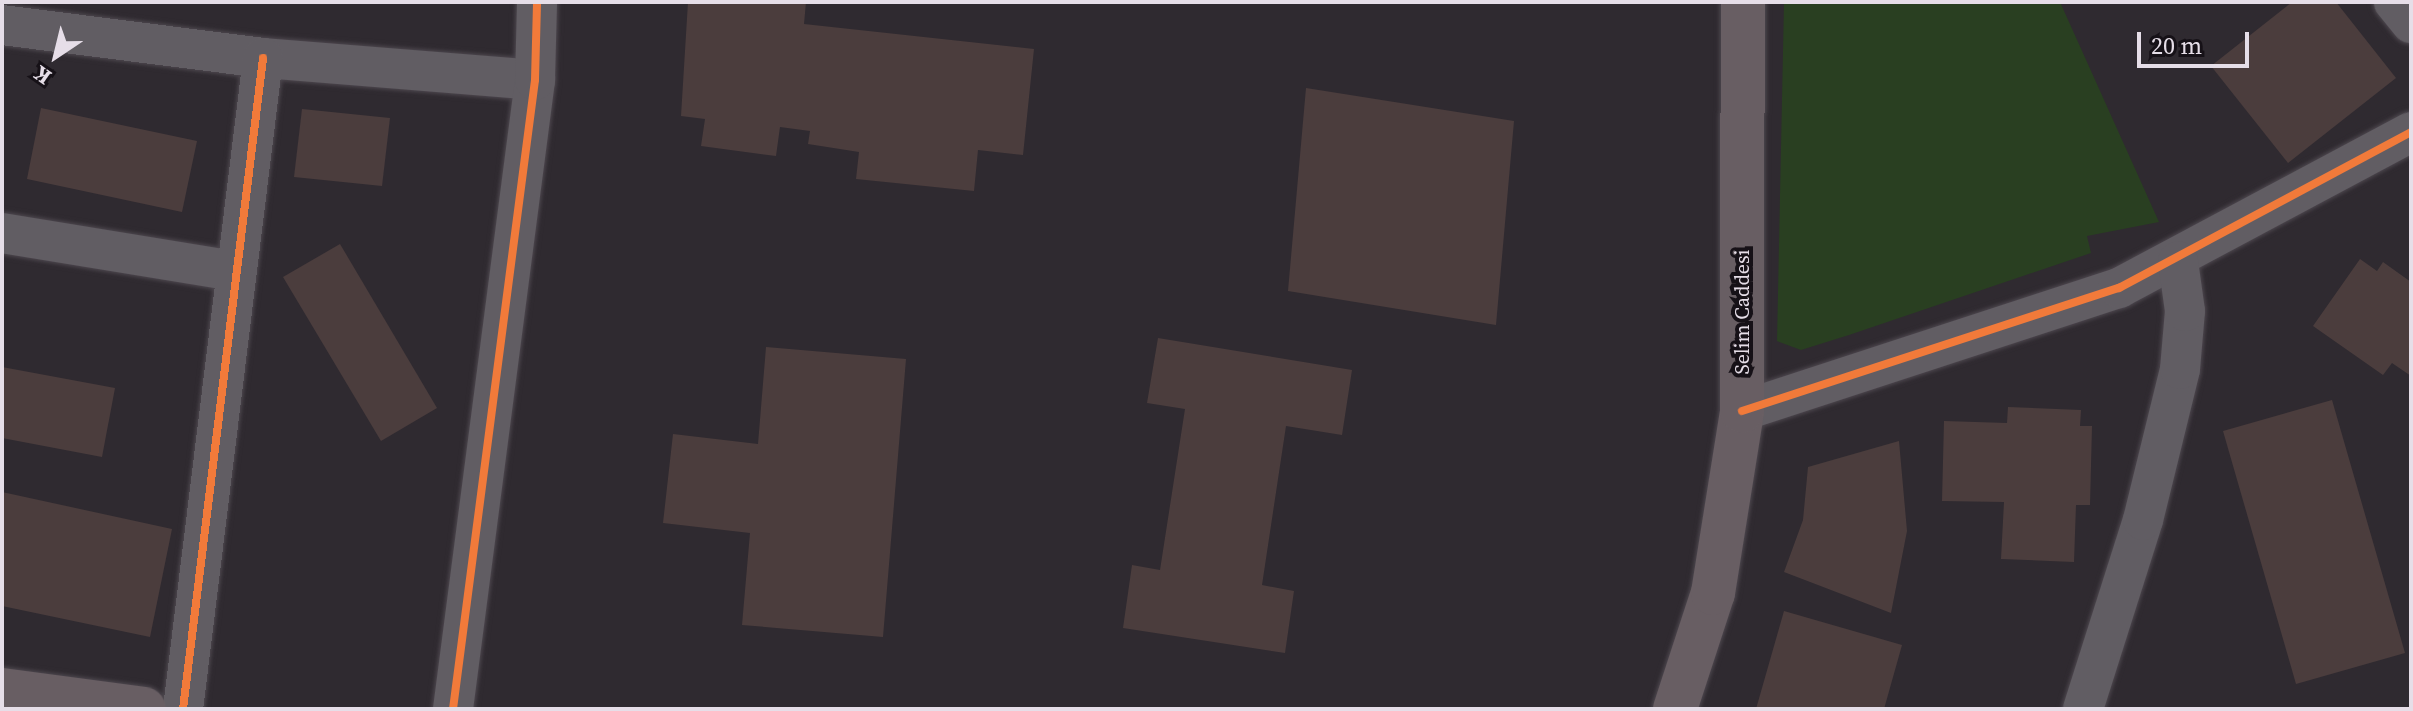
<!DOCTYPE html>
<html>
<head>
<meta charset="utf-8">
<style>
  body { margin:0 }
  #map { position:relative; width:2413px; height:711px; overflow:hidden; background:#2f2a30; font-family:"Source Serif 4",serif }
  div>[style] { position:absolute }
  .green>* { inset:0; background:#293f21 }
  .building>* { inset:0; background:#4b3d3d }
  .roads { filter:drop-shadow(0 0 2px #4d474e) drop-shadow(0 0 2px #4d474e) }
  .minor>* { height:40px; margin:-20px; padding:0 20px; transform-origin:20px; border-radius:20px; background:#615d63 }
  .major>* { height:44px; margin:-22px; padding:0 22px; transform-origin:22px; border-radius:22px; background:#685e63 }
  .cycleway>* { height:8px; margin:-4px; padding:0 4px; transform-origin:4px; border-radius:4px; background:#f17a3a }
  span { translate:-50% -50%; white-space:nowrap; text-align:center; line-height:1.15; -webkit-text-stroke:8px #161117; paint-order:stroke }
  .street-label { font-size:20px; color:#e6dee8 }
  .frame { position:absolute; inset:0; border:4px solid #e6dee8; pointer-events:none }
  .north { position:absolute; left:16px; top:16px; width:80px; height:80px; -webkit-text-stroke:6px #161117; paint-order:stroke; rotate:215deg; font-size:22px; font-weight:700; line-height:32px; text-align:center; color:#e6dee8 }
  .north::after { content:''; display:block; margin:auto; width:28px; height:36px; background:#e6dee8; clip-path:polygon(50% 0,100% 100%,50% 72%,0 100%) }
  .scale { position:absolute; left:2137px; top:32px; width:112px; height:36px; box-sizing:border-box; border:4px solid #e6dee8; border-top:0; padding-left:10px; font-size:24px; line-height:28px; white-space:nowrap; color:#e6dee8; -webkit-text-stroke:6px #161117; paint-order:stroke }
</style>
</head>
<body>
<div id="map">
  <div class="green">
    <div style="clip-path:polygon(1784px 2px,2060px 2px,2159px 222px,2087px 236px,2091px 253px,1849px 335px,1801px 350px,1777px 341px)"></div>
  </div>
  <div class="building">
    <div style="clip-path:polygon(688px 2px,806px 2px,804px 24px,1034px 49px,1023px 155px,978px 150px,974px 191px,856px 179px,859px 152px,808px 144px,810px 131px,780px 127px,776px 156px,701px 146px,705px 119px,681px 116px)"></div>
    <div style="clip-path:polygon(2292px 2px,2336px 2px,2396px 78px,2288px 163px,2211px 66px)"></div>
    <div style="clip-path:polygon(1306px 88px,1514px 121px,1496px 325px,1288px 291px)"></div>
    <div style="clip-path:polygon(41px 108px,197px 141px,182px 212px,27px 179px)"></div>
    <div style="clip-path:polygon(302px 109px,390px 118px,382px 186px,294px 177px)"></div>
    <div style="clip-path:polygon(340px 244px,437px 408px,381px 441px,283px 277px)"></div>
    <div style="clip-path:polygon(2360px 259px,2377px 271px,2383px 262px,2411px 282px,2411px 376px,2392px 363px,2383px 375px,2313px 326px)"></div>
    <div style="clip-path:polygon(1158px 338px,1352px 370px,1342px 435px,1286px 426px,1262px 585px,1294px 591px,1285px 653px,1123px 628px,1132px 565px,1160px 570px,1185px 409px,1147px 403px)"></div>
    <div style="clip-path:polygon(766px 347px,906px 359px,883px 637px,742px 625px,750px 533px,663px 523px,673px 434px,758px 444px)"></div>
    <div style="clip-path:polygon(2px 367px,115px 388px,102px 457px,2px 438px)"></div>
    <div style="clip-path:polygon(2332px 400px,2405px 653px,2296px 684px,2223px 431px)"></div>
    <div style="clip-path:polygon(2008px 407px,2081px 410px,2080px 426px,2092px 426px,2090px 505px,2076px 505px,2074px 562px,2001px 559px,2004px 502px,1942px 501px,1944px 421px,2007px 423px)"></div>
    <div style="clip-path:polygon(1899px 441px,1907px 531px,1891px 613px,1784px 572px,1803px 520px,1808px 467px)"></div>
    <div style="clip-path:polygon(2px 492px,172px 529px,150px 637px,2px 606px)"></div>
    <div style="clip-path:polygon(1784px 611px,1902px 645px,1884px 709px,1756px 709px)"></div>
  </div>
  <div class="roads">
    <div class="minor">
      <div style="left:2394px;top:2px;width:27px;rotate:51deg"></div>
      <div style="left:2px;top:25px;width:263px;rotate:7.2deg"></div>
      <div style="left:263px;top:58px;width:273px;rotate:4.6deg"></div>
      <div style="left:2px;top:233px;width:234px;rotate:9.3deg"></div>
      <div style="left:1742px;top:411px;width:397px;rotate:-18.1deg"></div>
      <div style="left:2119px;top:288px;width:331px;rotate:-28.1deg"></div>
      <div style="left:183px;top:709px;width:656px;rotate:-82.99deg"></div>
      <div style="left:453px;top:709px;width:634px;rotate:-82.57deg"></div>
      <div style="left:535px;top:80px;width:78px;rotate:-88.5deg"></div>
      <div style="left:2083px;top:709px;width:198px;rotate:-72.4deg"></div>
      <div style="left:2143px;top:520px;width:155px;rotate:-76.2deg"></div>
      <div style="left:2180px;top:369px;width:58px;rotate:-85.1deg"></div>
      <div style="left:2185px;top:311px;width:50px;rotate:-98deg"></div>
    </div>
    <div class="major">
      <div style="left:2px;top:690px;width:143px;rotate:7.6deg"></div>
      <div style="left:1675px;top:709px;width:122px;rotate:-71.9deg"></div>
      <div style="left:1713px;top:593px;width:184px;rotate:-80.9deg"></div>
      <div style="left:1742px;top:411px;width:409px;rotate:-89.9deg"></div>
    </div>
  </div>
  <div class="cycleway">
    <div style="left:1742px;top:411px;width:397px;rotate:-18.1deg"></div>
    <div style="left:2119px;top:288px;width:331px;rotate:-28.1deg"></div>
    <div style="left:183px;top:709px;width:656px;rotate:-82.99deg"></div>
    <div style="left:453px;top:709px;width:634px;rotate:-82.57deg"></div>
    <div style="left:535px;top:80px;width:78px;rotate:-88.5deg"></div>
  </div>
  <div class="street-label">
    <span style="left:1742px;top:312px;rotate:-90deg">Selim Caddesi</span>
  </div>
  <div class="frame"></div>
  <div class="north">K</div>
  <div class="scale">20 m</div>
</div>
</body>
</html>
